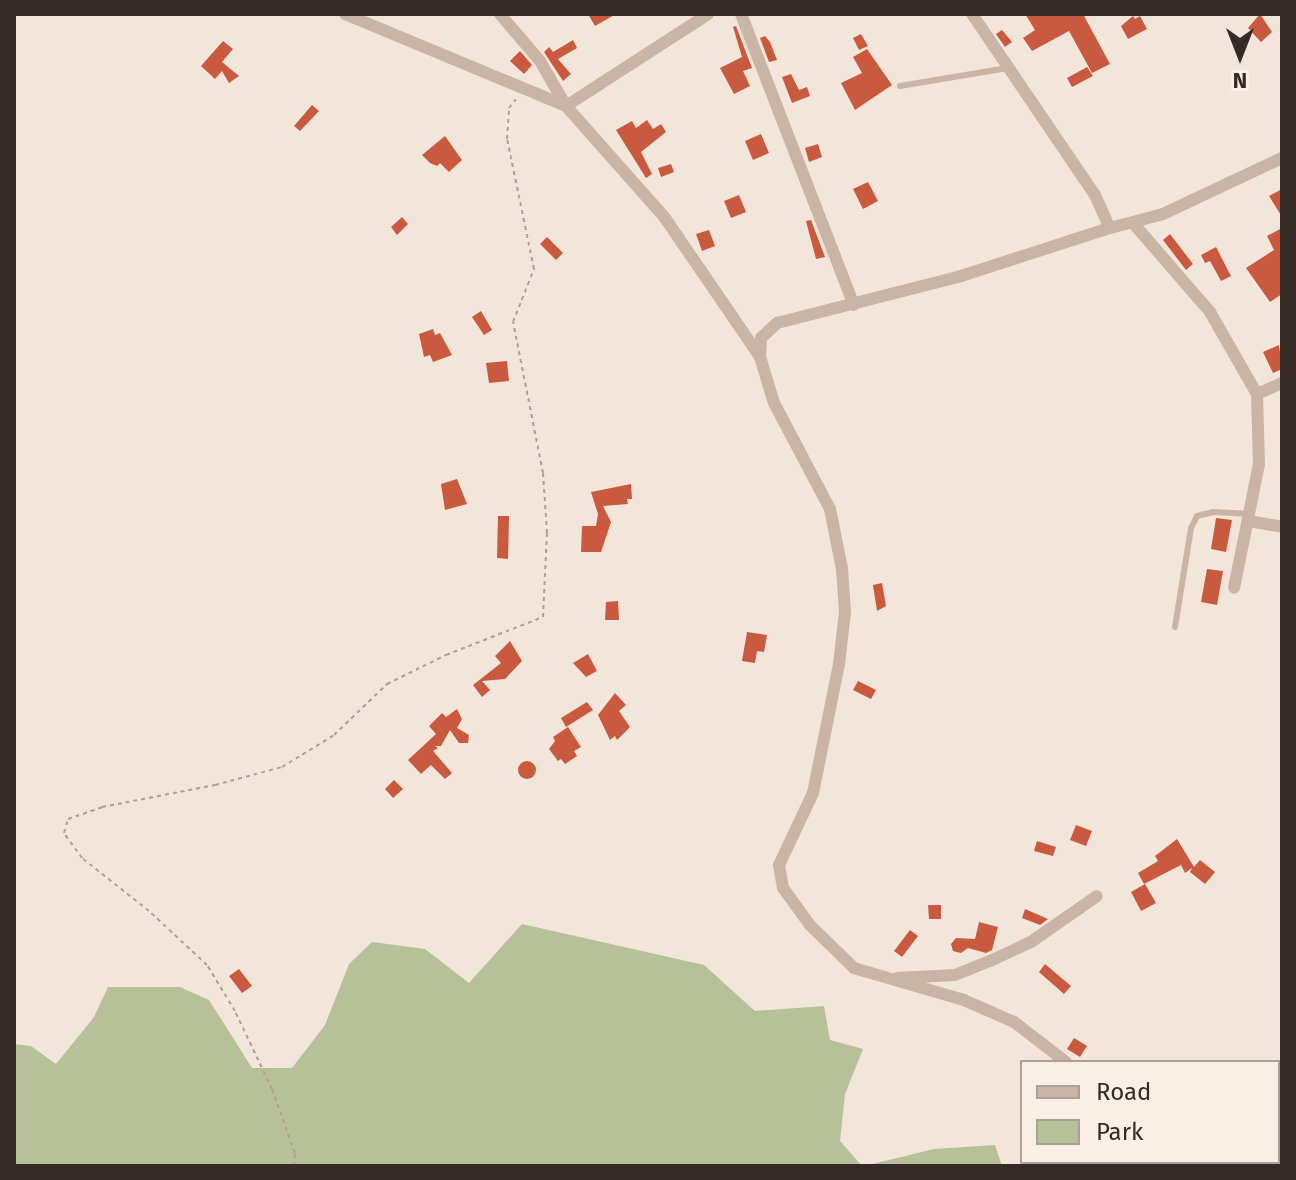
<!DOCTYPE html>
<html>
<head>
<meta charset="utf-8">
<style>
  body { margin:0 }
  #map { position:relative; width:1296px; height:1180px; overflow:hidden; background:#f2e5d9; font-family:"Fira Sans",sans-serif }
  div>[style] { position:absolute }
  .green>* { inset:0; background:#b6c199 }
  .building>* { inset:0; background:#c95a40 }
  .round { border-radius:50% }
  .path>* { height:2px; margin-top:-1px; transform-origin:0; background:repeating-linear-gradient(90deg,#b69e8f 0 4px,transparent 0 8px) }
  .service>* { height:6px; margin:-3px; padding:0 3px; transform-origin:3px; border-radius:3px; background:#cab4a5 }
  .minor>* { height:12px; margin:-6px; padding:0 6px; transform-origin:6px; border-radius:6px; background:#cab4a5 }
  span { translate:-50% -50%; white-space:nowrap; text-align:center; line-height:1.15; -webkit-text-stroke:6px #f9efe5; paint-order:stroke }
  .frame { position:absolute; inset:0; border:16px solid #352a26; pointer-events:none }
  .legend { position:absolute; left:1020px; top:1060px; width:260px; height:104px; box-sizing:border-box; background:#f9efe5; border:2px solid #aba099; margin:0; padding:10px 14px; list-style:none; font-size:24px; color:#352a26 }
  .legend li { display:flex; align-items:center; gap:16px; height:40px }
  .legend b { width:40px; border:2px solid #aba099 }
  .north { position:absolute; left:1200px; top:16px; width:80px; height:80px; -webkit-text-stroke:6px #f9efe5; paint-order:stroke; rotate:180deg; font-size:22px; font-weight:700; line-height:32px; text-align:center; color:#352a26 }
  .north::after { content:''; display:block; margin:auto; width:28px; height:36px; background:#352a26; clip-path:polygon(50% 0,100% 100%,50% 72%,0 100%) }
</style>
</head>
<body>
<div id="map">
  <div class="green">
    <div style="clip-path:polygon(522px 924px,704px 965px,755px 1011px,824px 1006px,830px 1040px,863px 1049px,845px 1094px,840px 1141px,862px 1166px,14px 1166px,14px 1044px,31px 1046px,56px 1064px,94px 1017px,108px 987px,180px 987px,209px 1000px,252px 1068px,292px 1068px,325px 1025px,349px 964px,372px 942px,425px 949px,469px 983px)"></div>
    <div style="clip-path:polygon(995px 1145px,1002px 1166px,864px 1166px,934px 1149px)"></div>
  </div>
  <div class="building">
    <div style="clip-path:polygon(588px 14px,616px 14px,595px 26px)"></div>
    <div style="clip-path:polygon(1025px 14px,1083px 14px,1110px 64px,1092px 73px,1069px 31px,1032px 51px,1023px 38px,1035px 30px)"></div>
    <div style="clip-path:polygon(1260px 14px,1272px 32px,1261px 42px,1248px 28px)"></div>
    <div style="clip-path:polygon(1133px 16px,1135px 19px,1140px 16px,1147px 29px,1128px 39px,1121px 26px)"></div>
    <div style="clip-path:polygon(736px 26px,752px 68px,743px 71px,750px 86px,734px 94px,720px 68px,742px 57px,733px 27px)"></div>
    <div style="clip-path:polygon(1002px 30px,1012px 42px,1005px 47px,996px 34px)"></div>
    <div style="clip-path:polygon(861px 34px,868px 46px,859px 50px,853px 38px)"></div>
    <div style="clip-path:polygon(765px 36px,770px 42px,777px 60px,769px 62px,760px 38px)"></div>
    <div style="clip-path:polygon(573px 40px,577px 48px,558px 59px,571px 74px,563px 81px,544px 52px,549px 47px,553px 52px)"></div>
    <div style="clip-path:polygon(223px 41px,233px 49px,222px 62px,239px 76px,229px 83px,222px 71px,215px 79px,201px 66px)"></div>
    <div style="clip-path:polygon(867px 49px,892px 85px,855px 110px,841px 83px,862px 73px,853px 57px)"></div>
    <div style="clip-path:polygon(520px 51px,532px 65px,524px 74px,510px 61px)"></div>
    <div style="clip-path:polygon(1087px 67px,1093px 76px,1072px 87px,1067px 78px)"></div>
    <div style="clip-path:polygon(791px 74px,799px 90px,807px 87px,810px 96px,792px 103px,782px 77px)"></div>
    <div style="clip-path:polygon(312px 105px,319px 111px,300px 131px,294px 126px)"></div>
    <div style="clip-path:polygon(647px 120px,653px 129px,661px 124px,666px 132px,641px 152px,652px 174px,646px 178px,616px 130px,632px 121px,636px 128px)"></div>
    <div style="clip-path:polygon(761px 134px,769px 153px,753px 160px,745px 141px)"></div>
    <div style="clip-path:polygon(445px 136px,462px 160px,449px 172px,440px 163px,437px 166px,430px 163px,422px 155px)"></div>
    <div style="clip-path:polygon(818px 144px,822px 157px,809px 162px,805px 148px)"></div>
    <div style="clip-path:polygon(671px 164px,674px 172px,661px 177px,658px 168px)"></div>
    <div style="clip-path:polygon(868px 182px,878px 201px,863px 209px,853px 189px)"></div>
    <div style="clip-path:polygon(1282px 189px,1282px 217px,1269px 196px)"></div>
    <div style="clip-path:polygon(739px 195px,746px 212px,731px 218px,724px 201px)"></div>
    <div style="clip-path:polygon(402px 217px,408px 224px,397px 235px,391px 227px)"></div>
    <div style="clip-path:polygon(811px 220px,825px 257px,816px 259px,806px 221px)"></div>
    <div style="clip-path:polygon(1282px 228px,1282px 294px,1270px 302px,1246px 268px,1274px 250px,1267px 236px)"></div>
    <div style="clip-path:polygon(709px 230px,715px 246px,702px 251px,696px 234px)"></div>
    <div style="clip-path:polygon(1170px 234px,1193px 264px,1186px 270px,1163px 240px)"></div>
    <div style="clip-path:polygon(547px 237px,563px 253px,556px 260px,540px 244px)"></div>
    <div style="clip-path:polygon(1216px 247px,1231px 276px,1221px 281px,1210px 261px,1205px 263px,1201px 255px)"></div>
    <div style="clip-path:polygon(481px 311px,492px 330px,484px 335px,472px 317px)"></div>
    <div style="clip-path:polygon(433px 329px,435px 335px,440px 333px,452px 355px,433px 362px,430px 355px,424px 357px,419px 334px)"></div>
    <div style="clip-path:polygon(1279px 345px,1282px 369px,1273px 373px,1263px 352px)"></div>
    <div style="clip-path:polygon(507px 361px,509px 381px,489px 383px,486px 363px)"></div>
    <div style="clip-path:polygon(457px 479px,467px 504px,445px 510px,441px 484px)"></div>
    <div style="clip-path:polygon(631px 484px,632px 499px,627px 499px,628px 504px,603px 506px,611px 522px,601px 552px,581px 552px,582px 526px,596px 526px,598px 514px,591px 492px)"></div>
    <div style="clip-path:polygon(498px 516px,509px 516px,508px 559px,497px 558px)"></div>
    <div style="clip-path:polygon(1216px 518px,1232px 520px,1226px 552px,1211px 549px)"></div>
    <div style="clip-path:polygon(1207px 569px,1223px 571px,1217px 605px,1201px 602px)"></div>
    <div style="clip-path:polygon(882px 583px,886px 606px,877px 611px,873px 585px)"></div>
    <div style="clip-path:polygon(618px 601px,619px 620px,605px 620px,606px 602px)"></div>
    <div style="clip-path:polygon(747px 632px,767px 635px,764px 652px,757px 651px,755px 663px,742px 661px)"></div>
    <div style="clip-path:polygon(510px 641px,522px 661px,505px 679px,482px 681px,490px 690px,482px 697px,473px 685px,501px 663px,495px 656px)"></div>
    <div style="clip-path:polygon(588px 654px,597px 671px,586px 677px,573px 663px)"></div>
    <div style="clip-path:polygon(858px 681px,876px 690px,871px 699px,853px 690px)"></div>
    <div style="clip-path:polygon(615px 693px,626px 705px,619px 711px,630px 727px,617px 740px,615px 736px,610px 740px,598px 715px)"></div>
    <div style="clip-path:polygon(587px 702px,593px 710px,566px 727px,561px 718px)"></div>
    <div style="clip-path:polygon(457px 709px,462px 719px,457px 728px,469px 735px,468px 743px,459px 743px,450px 730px,441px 746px,435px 746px,438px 748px,433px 751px,452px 773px,445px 779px,431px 765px,421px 774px,408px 760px,436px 734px,429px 726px,442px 713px,446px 717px)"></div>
    <div style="clip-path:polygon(568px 727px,581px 747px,574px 751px,577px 756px,565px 764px,561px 759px,558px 761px,549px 749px,555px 741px,553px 737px)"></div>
    <div class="round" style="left:518px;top:761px;width:18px;height:18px"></div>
    <div style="clip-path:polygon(394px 780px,403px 789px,393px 798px,385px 789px)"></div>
    <div style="clip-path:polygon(1076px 825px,1092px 831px,1086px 846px,1070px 840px)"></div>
    <div style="clip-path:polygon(1177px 839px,1194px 867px,1200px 860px,1215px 872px,1205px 884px,1190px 872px,1192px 868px,1185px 873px,1181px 865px,1144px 884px,1138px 873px,1158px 861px,1155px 856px)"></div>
    <div style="clip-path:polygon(1037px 841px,1056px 847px,1053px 856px,1034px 851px)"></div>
    <div style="clip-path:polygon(1145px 884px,1156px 903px,1141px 911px,1131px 892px)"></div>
    <div style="clip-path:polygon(928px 905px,941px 905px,941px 919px,929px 919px)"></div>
    <div style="clip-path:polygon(1025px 909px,1048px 919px,1040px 925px,1022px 918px)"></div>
    <div style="clip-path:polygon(979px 922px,998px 927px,992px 950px,986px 953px,968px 948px,961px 953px,953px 951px,951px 944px,956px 938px,975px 939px)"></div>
    <div style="clip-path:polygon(910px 930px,918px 936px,902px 957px,894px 951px)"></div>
    <div style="clip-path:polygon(1045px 964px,1071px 986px,1064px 994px,1039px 972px)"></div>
    <div style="clip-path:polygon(239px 969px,252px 986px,242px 993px,229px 976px)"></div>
    <div style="clip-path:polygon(1074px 1038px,1087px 1046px,1080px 1057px,1067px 1049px)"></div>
  </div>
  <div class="path">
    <div style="left:294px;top:1166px;width:13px;rotate:-86deg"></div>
    <div style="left:295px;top:1153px;width:68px;rotate:-109.8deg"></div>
    <div style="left:272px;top:1089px;width:86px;rotate:-115.4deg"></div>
    <div style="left:235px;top:1011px;width:54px;rotate:-121.3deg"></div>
    <div style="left:207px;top:965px;width:79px;rotate:-137deg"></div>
    <div style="left:149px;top:911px;width:85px;rotate:-141.7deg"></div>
    <div style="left:82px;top:858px;width:31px;rotate:-126deg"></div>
    <div style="left:64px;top:833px;width:15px;rotate:-74deg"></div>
    <div style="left:68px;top:819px;width:36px;rotate:-19deg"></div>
    <div style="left:102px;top:807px;width:115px;rotate:-11deg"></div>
    <div style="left:215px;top:785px;width:69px;rotate:-15deg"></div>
    <div style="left:282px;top:767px;width:61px;rotate:-31.6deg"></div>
    <div style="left:334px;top:735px;width:74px;rotate:-43.9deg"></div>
    <div style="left:387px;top:684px;width:66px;rotate:-26.2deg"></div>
    <div style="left:446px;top:655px;width:104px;rotate:-21.4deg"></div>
    <div style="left:543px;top:617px;width:84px;rotate:-87.3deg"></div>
    <div style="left:547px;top:533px;width:60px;rotate:-93.8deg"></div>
    <div style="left:543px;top:473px;width:154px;rotate:-101.2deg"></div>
    <div style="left:513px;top:322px;width:57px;rotate:-68.4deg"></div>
    <div style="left:534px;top:269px;width:133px;rotate:-101.7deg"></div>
    <div style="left:507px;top:139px;width:31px;rotate:-86deg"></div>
    <div style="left:509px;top:108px;width:11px;rotate:-52deg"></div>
  </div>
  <div class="service">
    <div style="left:900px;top:86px;width:109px;rotate:-9.5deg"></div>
    <div style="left:1175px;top:627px;width:100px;rotate:-80.8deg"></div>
    <div style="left:1191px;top:528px;width:13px;rotate:-63deg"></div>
    <div style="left:1197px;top:516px;width:16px;rotate:-14deg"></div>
    <div style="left:1213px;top:512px;width:38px;rotate:3deg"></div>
  </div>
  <div class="minor">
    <div style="left:345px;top:14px;width:239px;rotate:22.6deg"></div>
    <div style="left:566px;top:106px;width:169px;rotate:-32.9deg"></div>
    <div style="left:500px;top:14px;width:62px;rotate:49.6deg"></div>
    <div style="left:540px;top:61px;width:52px;rotate:60deg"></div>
    <div style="left:566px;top:106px;width:149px;rotate:48.5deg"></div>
    <div style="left:665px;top:218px;width:168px;rotate:55.6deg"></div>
    <div style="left:741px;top:14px;width:312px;rotate:68.8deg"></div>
    <div style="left:972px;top:14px;width:219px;rotate:55.8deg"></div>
    <div style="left:1095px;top:195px;width:36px;rotate:66deg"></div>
    <div style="left:1110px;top:228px;width:55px;rotate:-14.8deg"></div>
    <div style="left:1163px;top:214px;width:132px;rotate:-25.2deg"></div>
    <div style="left:1133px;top:223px;width:118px;rotate:49.1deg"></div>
    <div style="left:1210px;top:312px;width:95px;rotate:60.2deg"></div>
    <div style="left:1257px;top:394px;width:70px;rotate:88.4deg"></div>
    <div style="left:1259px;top:464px;width:126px;rotate:101.4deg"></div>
    <div style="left:1257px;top:394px;width:27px;rotate:-24deg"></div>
    <div style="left:1249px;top:521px;width:34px;rotate:10deg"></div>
    <div style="left:897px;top:978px;width:58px;rotate:-3deg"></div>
    <div style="left:955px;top:975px;width:38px;rotate:-22deg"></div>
    <div style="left:990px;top:961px;width:45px;rotate:-24.9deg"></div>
    <div style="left:1031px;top:942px;width:80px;rotate:-34.9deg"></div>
    <div style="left:1066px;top:1062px;width:66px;rotate:-142.4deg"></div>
    <div style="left:1014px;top:1022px;width:55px;rotate:-156.3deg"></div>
    <div style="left:964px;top:1000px;width:115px;rotate:-163.8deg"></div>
    <div style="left:854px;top:968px;width:62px;rotate:-135.7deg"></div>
    <div style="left:810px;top:925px;width:46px;rotate:-126.1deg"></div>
    <div style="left:783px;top:888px;width:23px;rotate:-100deg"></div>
    <div style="left:779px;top:865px;width:80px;rotate:-64.7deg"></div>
    <div style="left:813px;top:793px;width:132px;rotate:-78.6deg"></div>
    <div style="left:839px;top:664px;width:52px;rotate:-83.4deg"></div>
    <div style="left:845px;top:612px;width:43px;rotate:-94deg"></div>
    <div style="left:842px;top:569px;width:61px;rotate:-101.3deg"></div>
    <div style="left:830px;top:509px;width:120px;rotate:-117.8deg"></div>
    <div style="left:774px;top:403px;width:48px;rotate:-106.9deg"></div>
    <div style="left:760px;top:357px;width:19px;rotate:-87deg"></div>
    <div style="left:761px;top:338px;width:22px;rotate:-43deg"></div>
    <div style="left:777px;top:323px;width:190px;rotate:-14.3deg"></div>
    <div style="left:961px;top:276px;width:157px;rotate:-17.9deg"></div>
    <div style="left:1265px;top:1162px;width:8px;rotate:30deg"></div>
  </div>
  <div class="frame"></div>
  <ul class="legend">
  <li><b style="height:10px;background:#cab4a5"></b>Road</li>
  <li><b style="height:22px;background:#b6c199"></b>Park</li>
  </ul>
  <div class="north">N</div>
</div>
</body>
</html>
